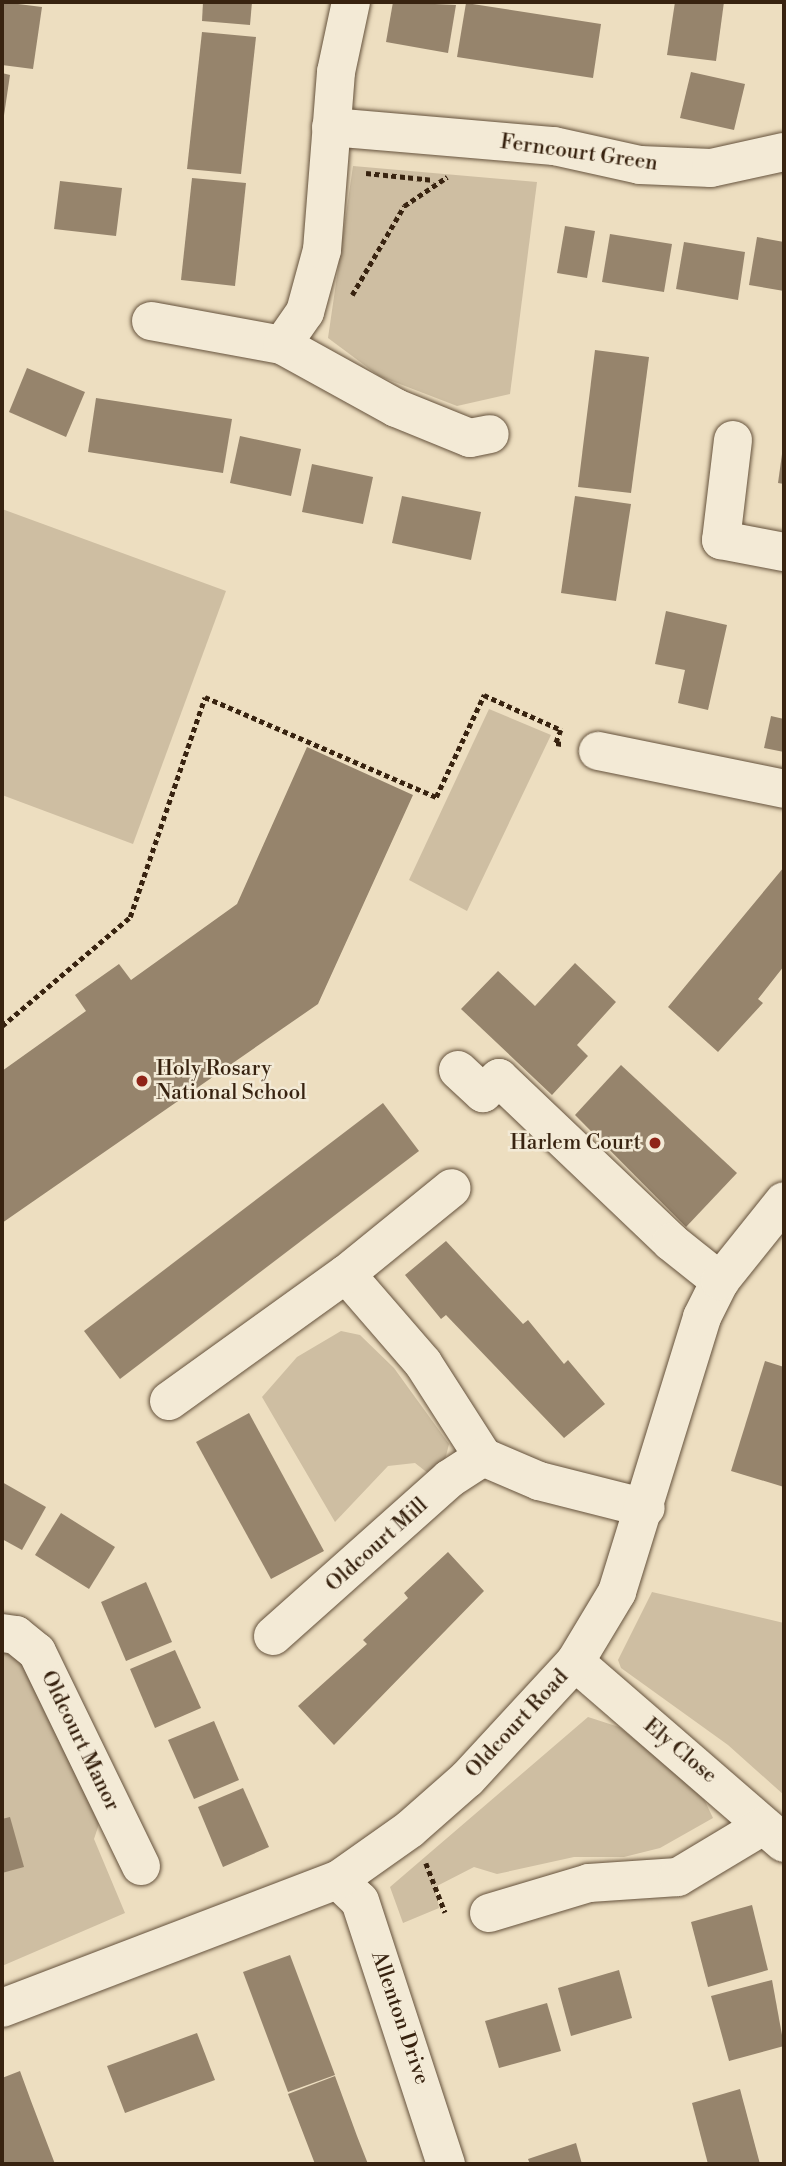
<!DOCTYPE html>
<html>
<head>
<meta charset="utf-8">
<style>
  body { margin:0 }
  #map { position:relative; width:786px; height:2166px; overflow:hidden; background:#eddec0; font-family:"Libre Bodoni",serif }
  div>[style] { position:absolute }
  .green>* { inset:0; background:#cebea2 }
  .building>* { inset:0; background:#96846c }
  .path>* { height:4.5px; margin-top:-2.25px; transform-origin:0; background:repeating-linear-gradient(90deg,#382310 0 5px,transparent 0 8.5px) }
  .roads { filter:drop-shadow(0 0 2px #65523c) drop-shadow(0 0 2px #65523c) }
  .minor>* { height:38px; margin:-19px; padding:0 19px; transform-origin:19px; border-radius:19px; background:#f3ead6 }
  .dots>* { width:19px; height:19px; translate:-50% -50%; box-sizing:border-box; border:4px solid #f3ead6; border-radius:50% }
  span { translate:-50% -50%; white-space:nowrap; text-align:center; line-height:1.15; -webkit-text-stroke:5px #f3ead6; paint-order:stroke }
  .street-label { font-size:21px; color:#382310 }
  .poi-label { font-size:21px; color:#382310 }
  .left { translate:0 -50%; text-align:left }
  .right { translate:-100% -50%; text-align:right }
  .frame { position:absolute; inset:0; border:4px solid #382310; pointer-events:none }
</style>
</head>
<body>
<div id="map">
  <div class="green">
    <div style="clip-path:polygon(353px 166px,537px 182px,510px 394px,457px 406px,379px 376px,328px 338px)"></div>
    <div style="clip-path:polygon(2px 509px,226px 591px,133px 844px,2px 795px)"></div>
    <div style="clip-path:polygon(489px 709px,551px 735px,467px 911px,409px 880px)"></div>
    <div style="clip-path:polygon(341px 1331px,360px 1335px,394px 1368px,449px 1444px,444px 1464px,433px 1477px,415px 1463px,388px 1466px,335px 1522px,262px 1397px,297px 1357px)"></div>
    <div style="clip-path:polygon(652px 1592px,784px 1623px,784px 1795px,728px 1745px,621px 1668px,618px 1660px)"></div>
    <div style="clip-path:polygon(2px 1650px,22px 1660px,99px 1824px,94px 1839px,125px 1913px,2px 1966px)"></div>
    <div style="clip-path:polygon(588px 1717px,619px 1727px,681px 1776px,704px 1799px,713px 1818px,660px 1848px,624px 1857px,574px 1857px,497px 1874px,474px 1867px,435px 1887px,439px 1908px,403px 1923px,390px 1887px)"></div>
  </div>
  <div class="building">
    <div style="clip-path:polygon(2px 2px,42px 7px,33px 69px,2px 65px)"></div>
    <div style="clip-path:polygon(203px 2px,252px 2px,250px 25px,202px 21px)"></div>
    <div style="clip-path:polygon(393px 2px,456px 5px,448px 53px,386px 42px)"></div>
    <div style="clip-path:polygon(675px 2px,724px 2px,716px 61px,667px 55px)"></div>
    <div style="clip-path:polygon(466px 3px,601px 24px,593px 78px,457px 57px)"></div>
    <div style="clip-path:polygon(202px 32px,256px 37px,241px 174px,187px 169px)"></div>
    <div style="clip-path:polygon(691px 72px,745px 84px,734px 130px,680px 118px)"></div>
    <div style="clip-path:polygon(2px 73px,10px 75px,3px 122px,2px 122px)"></div>
    <div style="clip-path:polygon(192px 178px,246px 183px,235px 286px,181px 280px)"></div>
    <div style="clip-path:polygon(60px 181px,122px 188px,116px 236px,54px 229px)"></div>
    <div style="clip-path:polygon(565px 226px,595px 231px,587px 278px,557px 273px)"></div>
    <div style="clip-path:polygon(610px 234px,672px 244px,664px 292px,602px 282px)"></div>
    <div style="clip-path:polygon(757px 237px,784px 242px,784px 291px,749px 285px)"></div>
    <div style="clip-path:polygon(684px 242px,745px 252px,738px 300px,676px 289px)"></div>
    <div style="clip-path:polygon(595px 350px,649px 357px,631px 493px,578px 487px)"></div>
    <div style="clip-path:polygon(27px 368px,85px 392px,66px 437px,9px 412px)"></div>
    <div style="clip-path:polygon(96px 398px,232px 419px,223px 473px,88px 452px)"></div>
    <div style="clip-path:polygon(240px 436px,301px 449px,291px 496px,230px 483px)"></div>
    <div style="clip-path:polygon(783px 447px,784px 447px,784px 484px,778px 483px)"></div>
    <div style="clip-path:polygon(312px 464px,373px 477px,363px 524px,302px 512px)"></div>
    <div style="clip-path:polygon(402px 496px,481px 512px,471px 560px,392px 543px)"></div>
    <div style="clip-path:polygon(575px 496px,631px 504px,616px 601px,561px 593px)"></div>
    <div style="clip-path:polygon(666px 611px,727px 625px,708px 710px,678px 703px,685px 670px,655px 664px)"></div>
    <div style="clip-path:polygon(771px 716px,784px 719px,784px 752px,764px 748px)"></div>
    <div style="clip-path:polygon(307px 747px,413px 795px,318px 1004px,2px 1223px,2px 1071px,86px 1011px,75px 995px,119px 964px,131px 980px,237px 904px)"></div>
    <div style="clip-path:polygon(784px 867px,784px 966px,758px 999px,763px 1003px,718px 1052px,668px 1007px)"></div>
    <div style="clip-path:polygon(575px 963px,616px 1002px,577px 1045px,588px 1056px,552px 1095px,461px 1009px,498px 971px,535px 1006px)"></div>
    <div style="clip-path:polygon(621px 1065px,737px 1173px,686px 1227px,575px 1115px)"></div>
    <div style="clip-path:polygon(383px 1103px,419px 1151px,120px 1379px,84px 1331px)"></div>
    <div style="clip-path:polygon(446px 1241px,523px 1324px,528px 1320px,564px 1364px,568px 1360px,605px 1404px,564px 1438px,446px 1315px,441px 1319px,405px 1275px)"></div>
    <div style="clip-path:polygon(765px 1361px,784px 1367px,784px 1487px,731px 1471px)"></div>
    <div style="clip-path:polygon(249px 1413px,324px 1551px,271px 1579px,196px 1442px)"></div>
    <div style="clip-path:polygon(2px 1482px,46px 1507px,22px 1550px,2px 1539px)"></div>
    <div style="clip-path:polygon(61px 1513px,115px 1547px,89px 1589px,35px 1555px)"></div>
    <div style="clip-path:polygon(448px 1552px,484px 1591px,334px 1745px,298px 1706px,367px 1644px,363px 1640px,408px 1598px,404px 1593px)"></div>
    <div style="clip-path:polygon(146px 1582px,172px 1642px,126px 1661px,101px 1602px)"></div>
    <div style="clip-path:polygon(175px 1650px,201px 1708px,155px 1728px,130px 1669px)"></div>
    <div style="clip-path:polygon(214px 1721px,239px 1780px,194px 1799px,168px 1740px)"></div>
    <div style="clip-path:polygon(243px 1788px,269px 1847px,223px 1867px,198px 1807px)"></div>
    <div style="clip-path:polygon(10px 1817px,24px 1867px,2px 1873px,2px 1819px)"></div>
    <div style="clip-path:polygon(752px 1905px,768px 1970px,708px 1987px,691px 1922px)"></div>
    <div style="clip-path:polygon(290px 1955px,335px 2075px,288px 2092px,243px 1972px)"></div>
    <div style="clip-path:polygon(619px 1970px,632px 2018px,571px 2036px,558px 1988px)"></div>
    <div style="clip-path:polygon(772px 1980px,784px 2046px,729px 2061px,711px 1996px)"></div>
    <div style="clip-path:polygon(547px 2003px,561px 2051px,499px 2068px,485px 2021px)"></div>
    <div style="clip-path:polygon(197px 2033px,215px 2080px,125px 2113px,107px 2066px)"></div>
    <div style="clip-path:polygon(20px 2071px,31px 2101px,55px 2164px,2px 2164px,2px 2078px)"></div>
    <div style="clip-path:polygon(335px 2076px,357px 2136px,368px 2164px,315px 2164px,288px 2094px)"></div>
    <div style="clip-path:polygon(740px 2089px,760px 2164px,708px 2164px,692px 2103px)"></div>
    <div style="clip-path:polygon(576px 2143px,582px 2164px,530px 2164px,528px 2159px)"></div>
  </div>
  <div class="path">
    <div style="left:366px;top:173px;width:68px;rotate:5.9deg"></div>
    <div style="left:352px;top:295px;width:103px;rotate:-59.7deg"></div>
    <div style="left:404px;top:206px;width:52px;rotate:-34deg"></div>
    <div style="left:2px;top:1026px;width:168px;rotate:-40.4deg"></div>
    <div style="left:130px;top:917px;width:232px;rotate:-71.2deg"></div>
    <div style="left:205px;top:697px;width:252px;rotate:23.4deg"></div>
    <div style="left:436px;top:797px;width:113px;rotate:-64.8deg"></div>
    <div style="left:484px;top:695px;width:85px;rotate:24.4deg"></div>
    <div style="left:561px;top:730px;width:14px;rotate:111deg"></div>
    <div style="left:556px;top:743px;width:6px;rotate:9deg"></div>
    <div style="left:426px;top:1863px;width:53px;rotate:68.8deg"></div>
  </div>
  <div class="roads">
    <div class="minor">
      <div style="left:331px;top:127px;width:224px;rotate:4.9deg"></div>
      <div style="left:554px;top:146px;width:88px;rotate:12.5deg"></div>
      <div style="left:640px;top:165px;width:71px;rotate:2.4deg"></div>
      <div style="left:711px;top:168px;width:75px;rotate:-12.4deg"></div>
      <div style="left:151px;top:321px;width:133px;rotate:10.4deg"></div>
      <div style="left:282px;top:345px;width:130px;rotate:28.9deg"></div>
      <div style="left:396px;top:408px;width:80px;rotate:22.1deg"></div>
      <div style="left:470px;top:438px;width:20px;rotate:-11deg"></div>
      <div style="left:282px;top:345px;width:40px;rotate:-55.1deg"></div>
      <div style="left:305px;top:312px;width:64px;rotate:-74.7deg"></div>
      <div style="left:322px;top:250px;width:179px;rotate:-85.5deg"></div>
      <div style="left:336px;top:72px;width:72px;rotate:-77.9deg"></div>
      <div style="left:733px;top:440px;width:101px;rotate:96.8deg"></div>
      <div style="left:721px;top:540px;width:64px;rotate:10.8deg"></div>
      <div style="left:598px;top:751px;width:190px;rotate:11.5deg"></div>
      <div style="left:458px;top:1070px;width:34px;rotate:43deg"></div>
      <div style="left:483px;top:1093px;width:22px;rotate:-43deg"></div>
      <div style="left:499px;top:1078px;width:238px;rotate:43.6deg"></div>
      <div style="left:671px;top:1242px;width:63px;rotate:38.5deg"></div>
      <div style="left:346px;top:1274px;width:118px;rotate:49.1deg"></div>
      <div style="left:423px;top:1363px;width:112px;rotate:57.4deg"></div>
      <div style="left:483px;top:1457px;width:61px;rotate:23.2deg"></div>
      <div style="left:539px;top:1481px;width:110px;rotate:14.2deg"></div>
      <div style="left:169px;top:1401px;width:218px;rotate:-35.7deg"></div>
      <div style="left:346px;top:1274px;width:136px;rotate:-39.1deg"></div>
      <div style="left:2px;top:1633px;width:14px;rotate:8deg"></div>
      <div style="left:16px;top:1635px;width:27px;rotate:39deg"></div>
      <div style="left:37px;top:1652px;width:238px;rotate:64.1deg"></div>
      <div style="left:273px;top:1636px;width:236px;rotate:-41.7deg"></div>
      <div style="left:449px;top:1479px;width:40px;rotate:-32.9deg"></div>
      <div style="left:575px;top:1662px;width:276px;rotate:40.9deg"></div>
      <div style="left:338px;top:1880px;width:30px;rotate:44deg"></div>
      <div style="left:360px;top:1901px;width:277px;rotate:71.9deg"></div>
      <div style="left:489px;top:1913px;width:104px;rotate:-16.7deg"></div>
      <div style="left:589px;top:1883px;width:89px;rotate:-3.9deg"></div>
      <div style="left:678px;top:1877px;width:99px;rotate:-31deg"></div>
      <div style="left:2px;top:2008px;width:360px;rotate:-20.9deg"></div>
      <div style="left:338px;top:1880px;width:88px;rotate:-35.3deg"></div>
      <div style="left:410px;top:1829px;width:76px;rotate:-41.3deg"></div>
      <div style="left:467px;top:1779px;width:159px;rotate:-47.3deg"></div>
      <div style="left:575px;top:1662px;width:82px;rotate:-59deg"></div>
      <div style="left:617px;top:1592px;width:288px;rotate:-72.8deg"></div>
      <div style="left:702px;top:1317px;width:40px;rotate:-63.4deg"></div>
      <div style="left:720px;top:1281px;width:102px;rotate:-51.3deg"></div>
    </div>
  </div>
  <div class="dots">
    <div style="left:142px;top:1081px;background:#8f2418"></div>
    <div style="left:655px;top:1143px;background:#8f2418"></div>
  </div>
  <div class="street-label">
    <span style="left:579px;top:153px;rotate:8deg">Ferncourt Green</span>
    <span style="left:377px;top:1545px;rotate:-42deg">Oldcourt Mill</span>
    <span style="left:517px;top:1724px;rotate:-47deg">Oldcourt Road</span>
    <span style="left:80px;top:1741px;rotate:64deg">Oldcourt Manor</span>
    <span style="left:680px;top:1751px;rotate:40deg">Ely Close</span>
    <span style="left:400px;top:2018px;rotate:71deg">Allenton Drive</span>
  </div>
  <div class="poi-label">
    <span class="left" style="left:156px;top:1081px">Holy Rosary<br>National School</span>
    <span class="right" style="left:641px;top:1143px">Harlem Court</span>
  </div>
  <div class="frame"></div>
</div>
</body>
</html>
